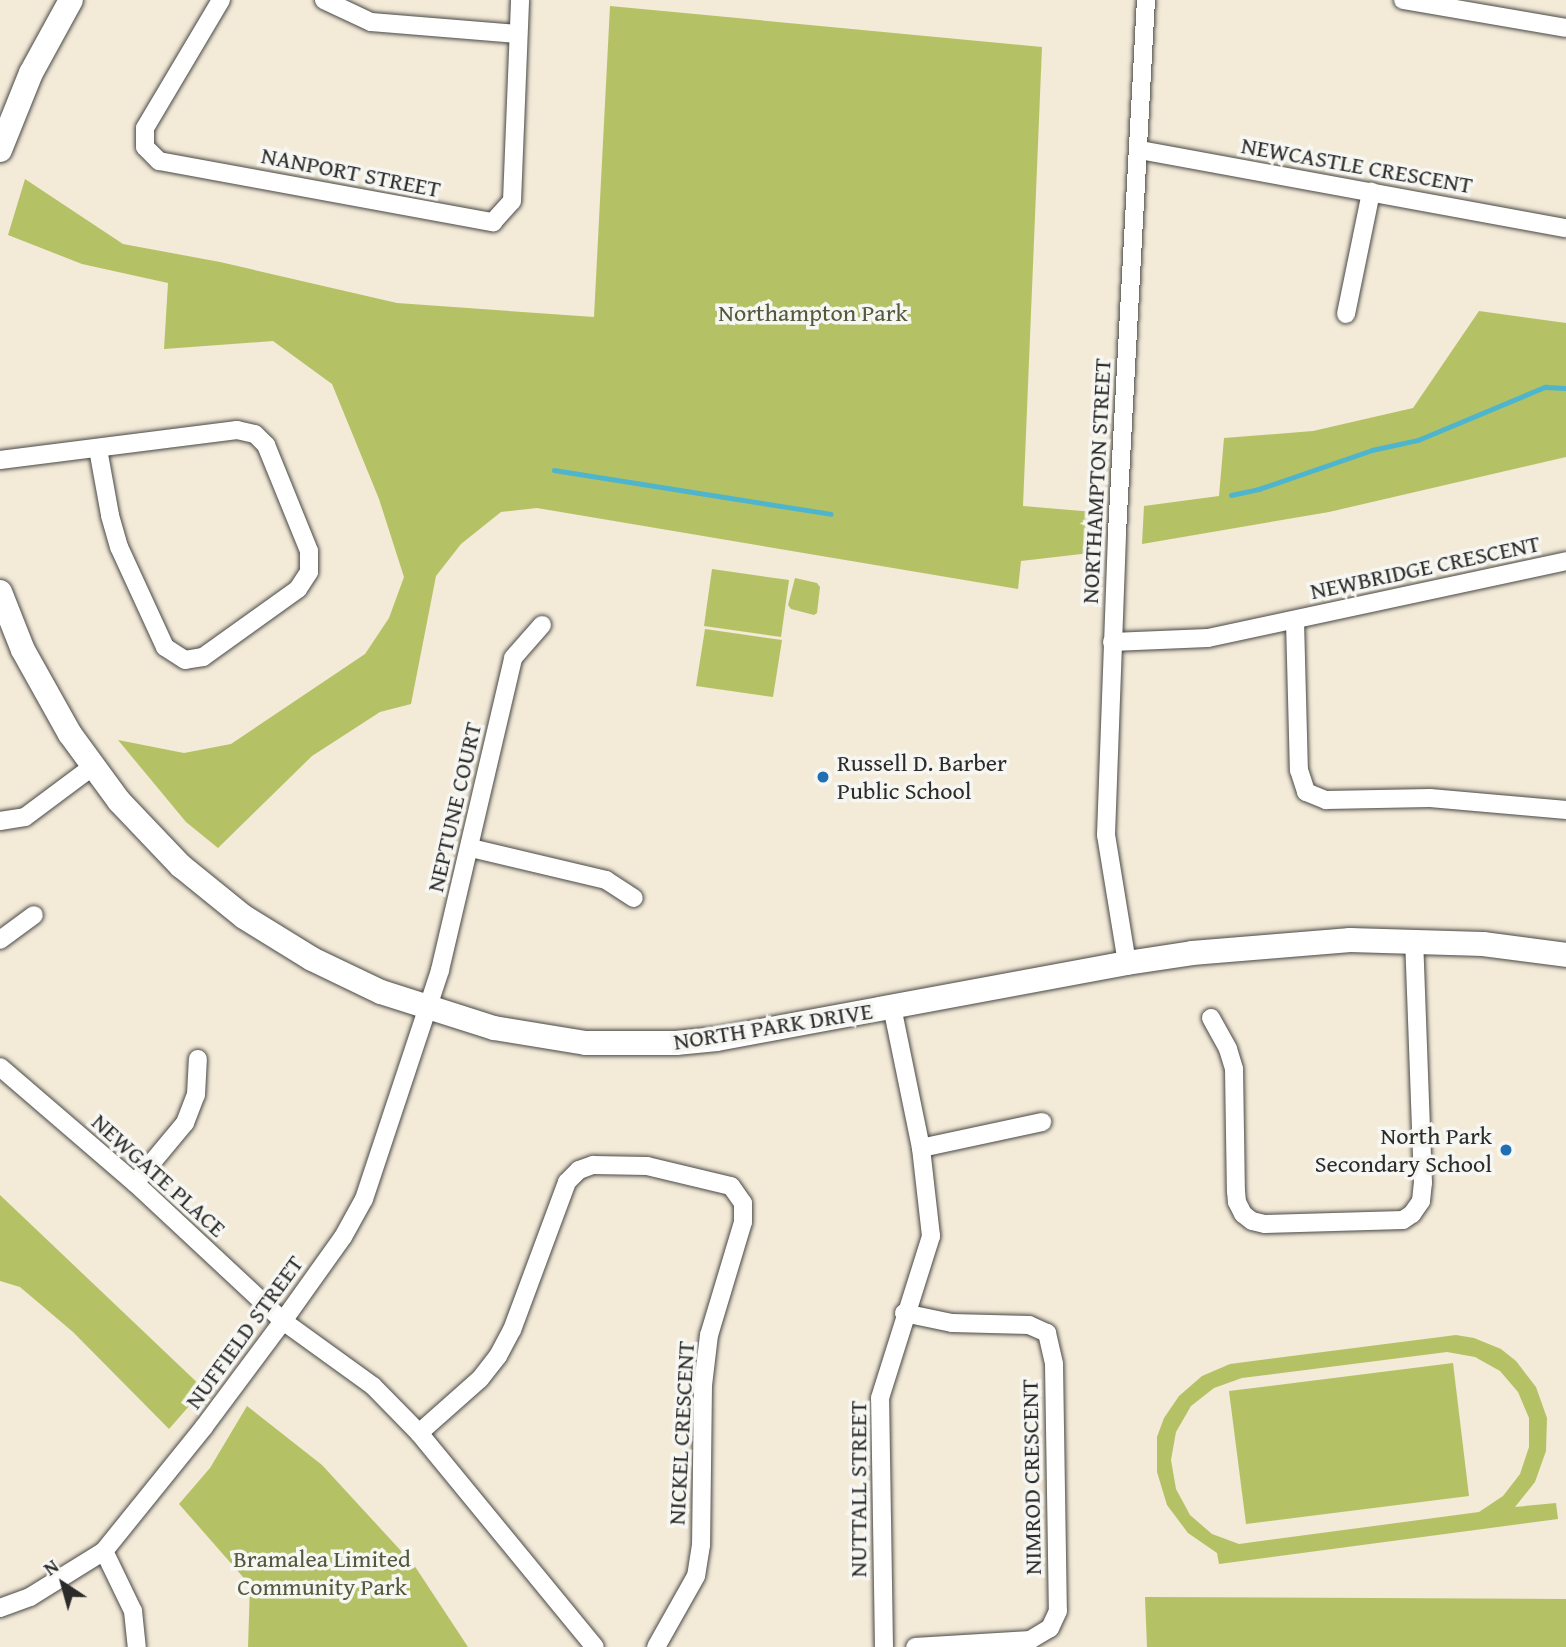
<!DOCTYPE html>
<html>
<head>
<meta charset="utf-8">
<style>
  body { margin:0 }
  #map { position:relative; width:1566px; height:1647px; overflow:hidden; background:#f3ead8; font-family:"Gentium Book Plus",serif }
  div>[style] { position:absolute }
  .green>* { inset:0; background:#b4c265 }
  .stream>* { height:4.5px; margin:-2.25px; padding:0 2.25px; transform-origin:2.25px; border-radius:2.25px; background:#4eb5cd }
  .roads { filter:drop-shadow(0 0 2px #494845) drop-shadow(0 0 2px #494845) }
  .street>* { height:18px; margin:-9px; padding:0 9px; transform-origin:9px; border-radius:9px; background:#fff }
  .secondary>* { height:24px; margin:-12px; padding:0 12px; transform-origin:12px; border-radius:12px; background:#fff }
  .dots>* { width:19px; height:19px; translate:-50% -50%; box-sizing:border-box; border:4px solid #f6f6f2; border-radius:50% }
  span { translate:-50% -50%; white-space:nowrap; text-align:center; line-height:1.15; -webkit-text-stroke:7px #f6f6f2; paint-order:stroke }
  .street-label { font-size:24px; color:#2b2b2b }
  .park-label { font-size:24px; color:#54583c }
  .poi-label { font-size:24px; color:#2b2b2b }
  .left { translate:0 -50%; text-align:left }
  .right { translate:-100% -50%; text-align:right }
  .north { position:absolute; left:28px; top:1549px; width:70px; height:70px; -webkit-text-stroke:5px #f6f6f2; paint-order:stroke; rotate:324deg; font-size:19px; font-weight:700; line-height:28px; text-align:center; color:#2b2b2b }
  .north::after { content:''; display:block; margin:auto; width:24px; height:32px; background:#2b2b2b; clip-path:polygon(50% 0,100% 100%,50% 72%,0 100%) }
</style>
</head>
<body>
<div id="map">
  <div class="green">
    <div style="clip-path:polygon(610px 6px,1042px 47px,1023px 506px,1094px 512px,1090px 553px,1021px 561px,1018px 589px,537px 508px,501px 512px,461px 544px,436px 576px,411px 704px,380px 712px,312px 756px,218px 848px,186px 822px,118px 740px,184px 753px,231px 744px,365px 654px,389px 618px,404px 577px,379px 499px,332px 384px,273px 341px,164px 349px,168px 283px,82px 264px,8px 235px,25px 179px,123px 244px,220px 262px,397px 303px,594px 317px)"></div>
    <div style="clip-path:polygon(1479px 311px,1566px 323px,1566px 457px,1329px 512px,1142px 544px,1144px 506px,1219px 496px,1224px 438px,1313px 431px,1413px 408px)"></div>
    <div style="clip-path:polygon(712px 569px,789px 580px,781px 637px,704px 626px)"></div>
    <div style="clip-path:polygon(795px 578px,817px 583px,820px 587px,817px 613px,814px 615px,791px 609px,788px 605px)"></div>
    <div style="clip-path:polygon(705px 629px,782px 640px,773px 697px,696px 686px)"></div>
    <div style="clip-path:polygon(0 1195px,204px 1389px,169px 1429px,73px 1332px,20px 1287px,0 1281px)"></div>
    <div style="clip-path:polygon(evenodd,1456px 1335px,1474px 1338px,1501px 1349px,1516px 1361px,1536px 1387px,1547px 1418px,1546px 1451px,1535px 1482px,1515px 1507px,1556px 1503px,1558px 1519px,1219px 1564px,1217px 1553px,1188px 1533px,1167px 1505px,1157px 1472px,1157px 1437px,1164px 1418px,1179px 1396px,1202px 1376px,1230px 1364px,1456px 1335px,1447px 1352px,1475px 1357px,1500px 1371px,1518px 1392px,1529px 1418px,1529px 1447px,1520px 1474px,1503px 1496px,1479px 1512px,1239px 1544px,1212px 1534px,1190px 1515px,1176px 1489px,1171px 1460px,1176px 1432px,1191px 1406px,1214px 1388px,1242px 1378px,1447px 1352px)"></div>
    <div style="clip-path:polygon(1453px 1363px,1469px 1496px,1246px 1524px,1229px 1391px)"></div>
    <div style="clip-path:polygon(247px 1406px,322px 1465px,414px 1565px,468px 1647px,248px 1647px,250px 1585px,179px 1504px,210px 1468px)"></div>
    <div style="clip-path:polygon(1145px 1597px,1566px 1599px,1566px 1647px,1147px 1647px)"></div>
  </div>
  <div class="stream">
    <div style="left:554px;top:470px;width:280px;rotate:9deg"></div>
    <div style="left:1231px;top:495px;width:29px;rotate:-12deg"></div>
    <div style="left:1259px;top:489px;width:120px;rotate:-19deg"></div>
    <div style="left:1372px;top:450px;width:47px;rotate:-12.3deg"></div>
    <div style="left:1418px;top:440px;width:138px;rotate:-22.7deg"></div>
    <div style="left:1545px;top:387px;width:21px;rotate:3deg"></div>
  </div>
  <div class="roads">
    <div class="street">
      <div style="left:221px;top:0;width:149px;rotate:120.7deg"></div>
      <div style="left:145px;top:128px;width:19px;rotate:90deg"></div>
      <div style="left:145px;top:147px;width:20px;rotate:45deg"></div>
      <div style="left:159px;top:161px;width:340px;rotate:10.4deg"></div>
      <div style="left:493px;top:222px;width:28px;rotate:-48deg"></div>
      <div style="left:512px;top:201px;width:201px;rotate:-87.7deg"></div>
      <div style="left:324px;top:0;width:52px;rotate:25.1deg"></div>
      <div style="left:371px;top:22px;width:147px;rotate:4.7deg"></div>
      <div style="left:1403px;top:0;width:165px;rotate:9.7deg"></div>
      <div style="left:1140px;top:150px;width:433px;rotate:10.4deg"></div>
      <div style="left:1346px;top:314px;width:125px;rotate:-78.4deg"></div>
      <div style="left:0;top:460px;width:239px;rotate:-7.2deg"></div>
      <div style="left:237px;top:430px;width:18px;rotate:13deg"></div>
      <div style="left:255px;top:434px;width:16px;rotate:45deg"></div>
      <div style="left:266px;top:445px;width:114px;rotate:67.9deg"></div>
      <div style="left:309px;top:551px;width:21px;rotate:90deg"></div>
      <div style="left:309px;top:572px;width:20px;rotate:123deg"></div>
      <div style="left:298px;top:589px;width:117px;rotate:144.4deg"></div>
      <div style="left:203px;top:657px;width:18px;rotate:171deg"></div>
      <div style="left:185px;top:660px;width:24px;rotate:-147deg"></div>
      <div style="left:165px;top:647px;width:110px;rotate:-114.7deg"></div>
      <div style="left:119px;top:547px;width:33px;rotate:-106deg"></div>
      <div style="left:110px;top:515px;width:67px;rotate:-100.3deg"></div>
      <div style="left:1295px;top:621px;width:149px;rotate:88.5deg"></div>
      <div style="left:1299px;top:770px;width:23px;rotate:72deg"></div>
      <div style="left:1306px;top:792px;width:22px;rotate:22deg"></div>
      <div style="left:1326px;top:800px;width:104px;rotate:-1.1deg"></div>
      <div style="left:1430px;top:798px;width:137px;rotate:5deg"></div>
      <div style="left:1112px;top:642px;width:96px;rotate:-2.4deg"></div>
      <div style="left:1208px;top:638px;width:366px;rotate:-12.1deg"></div>
      <div style="left:0;top:821px;width:25px;rotate:-9deg"></div>
      <div style="left:25px;top:817px;width:84px;rotate:-36.7deg"></div>
      <div style="left:471px;top:848px;width:139px;rotate:13.3deg"></div>
      <div style="left:606px;top:880px;width:33px;rotate:33deg"></div>
      <div style="left:0;top:940px;width:42px;rotate:-36.3deg"></div>
      <div style="left:1127px;top:963px;width:130px;rotate:-99.3deg"></div>
      <div style="left:1106px;top:835px;width:302px;rotate:-87.9deg"></div>
      <div style="left:1117px;top:533px;width:534px;rotate:-86.89deg"></div>
      <div style="left:1211px;top:1018px;width:35px;rotate:61deg"></div>
      <div style="left:1228px;top:1049px;width:21px;rotate:73deg"></div>
      <div style="left:1234px;top:1069px;width:122px;rotate:89.1deg"></div>
      <div style="left:1236px;top:1191px;width:11px;rotate:85deg"></div>
      <div style="left:1237px;top:1202px;width:13px;rotate:63deg"></div>
      <div style="left:1243px;top:1214px;width:11px;rotate:38deg"></div>
      <div style="left:1252px;top:1221px;width:13px;rotate:13deg"></div>
      <div style="left:1265px;top:1224px;width:138px;rotate:-1.7deg"></div>
      <div style="left:1403px;top:1220px;width:11px;rotate:-34deg"></div>
      <div style="left:1412px;top:1214px;width:16px;rotate:-55deg"></div>
      <div style="left:1421px;top:1201px;width:18px;rotate:-84deg"></div>
      <div style="left:1423px;top:1183px;width:242px;rotate:-92.1deg"></div>
      <div style="left:0;top:1067px;width:178px;rotate:40.7deg"></div>
      <div style="left:135px;top:1183px;width:202px;rotate:43deg"></div>
      <div style="left:283px;top:1321px;width:111px;rotate:35.8deg"></div>
      <div style="left:373px;top:1386px;width:66px;rotate:45.6deg"></div>
      <div style="left:419px;top:1433px;width:277px;rotate:50.6deg"></div>
      <div style="left:921px;top:1148px;width:124px;rotate:-12.1deg"></div>
      <div style="left:135px;top:1183px;width:78px;rotate:-50.2deg"></div>
      <div style="left:185px;top:1123px;width:30px;rotate:-69deg"></div>
      <div style="left:196px;top:1095px;width:36px;rotate:-87deg"></div>
      <div style="left:904px;top:1313px;width:49px;rotate:11.8deg"></div>
      <div style="left:952px;top:1323px;width:77px;rotate:1.5deg"></div>
      <div style="left:1029px;top:1325px;width:20px;rotate:24deg"></div>
      <div style="left:1047px;top:1333px;width:32px;rotate:77deg"></div>
      <div style="left:1054px;top:1364px;width:247px;rotate:89.1deg"></div>
      <div style="left:1058px;top:1611px;width:19px;rotate:115deg"></div>
      <div style="left:1050px;top:1628px;width:23px;rotate:149deg"></div>
      <div style="left:1030px;top:1640px;width:115px;rotate:176.5deg"></div>
      <div style="left:419px;top:1433px;width:81px;rotate:-41.5deg"></div>
      <div style="left:480px;top:1379px;width:29px;rotate:-52deg"></div>
      <div style="left:498px;top:1356px;width:30px;rotate:-62deg"></div>
      <div style="left:512px;top:1330px;width:158px;rotate:-69.6deg"></div>
      <div style="left:567px;top:1182px;width:17px;rotate:-45deg"></div>
      <div style="left:579px;top:1170px;width:15px;rotate:-20deg"></div>
      <div style="left:593px;top:1165px;width:54px;rotate:1.1deg"></div>
      <div style="left:647px;top:1166px;width:86px;rotate:13.4deg"></div>
      <div style="left:731px;top:1186px;width:21px;rotate:55deg"></div>
      <div style="left:743px;top:1203px;width:19px;rotate:90deg"></div>
      <div style="left:743px;top:1222px;width:118px;rotate:106.7deg"></div>
      <div style="left:709px;top:1335px;width:50px;rotate:96.8deg"></div>
      <div style="left:703px;top:1385px;width:160px;rotate:90.7deg"></div>
      <div style="left:701px;top:1545px;width:31px;rotate:99deg"></div>
      <div style="left:696px;top:1576px;width:81px;rotate:119.4deg"></div>
      <div style="left:104px;top:1551px;width:67px;rotate:64.2deg"></div>
      <div style="left:133px;top:1611px;width:36px;rotate:84deg"></div>
      <div style="left:0;top:1608px;width:32px;rotate:-20deg"></div>
      <div style="left:30px;top:1597px;width:87px;rotate:-31.9deg"></div>
      <div style="left:104px;top:1551px;width:159px;rotate:-51.1deg"></div>
      <div style="left:204px;top:1427px;width:132px;rotate:-53.3deg"></div>
      <div style="left:283px;top:1321px;width:103px;rotate:-54.5deg"></div>
      <div style="left:343px;top:1237px;width:43px;rotate:-61.1deg"></div>
      <div style="left:364px;top:1199px;width:241px;rotate:-71.6deg"></div>
      <div style="left:440px;top:970px;width:320px;rotate:-76.8deg"></div>
      <div style="left:513px;top:658px;width:44px;rotate:-48.7deg"></div>
      <div style="left:884px;top:1647px;width:249px;rotate:-90.9deg"></div>
      <div style="left:880px;top:1398px;width:170px;rotate:-72.5deg"></div>
      <div style="left:931px;top:1236px;width:89px;rotate:-96.5deg"></div>
      <div style="left:921px;top:1148px;width:144px;rotate:-101.6deg"></div>
    </div>
    <div class="secondary">
      <div style="left:0;top:150px;width:83px;rotate:-68.1deg"></div>
      <div style="left:31px;top:73px;width:83px;rotate:-61.3deg"></div>
      <div style="left:0;top:592px;width:62px;rotate:68.4deg"></div>
      <div style="left:23px;top:650px;width:96px;rotate:60.8deg"></div>
      <div style="left:70px;top:734px;width:83px;rotate:53.8deg"></div>
      <div style="left:119px;top:801px;width:90px;rotate:46.4deg"></div>
      <div style="left:181px;top:866px;width:81px;rotate:39deg"></div>
      <div style="left:244px;top:917px;width:80px;rotate:31.7deg"></div>
      <div style="left:312px;top:959px;width:76px;rotate:25.6deg"></div>
      <div style="left:381px;top:992px;width:119px;rotate:17.7deg"></div>
      <div style="left:494px;top:1028px;width:93px;rotate:9.3deg"></div>
      <div style="left:586px;top:1043px;width:90px"></div>
      <div style="left:676px;top:1043px;width:41px;rotate:-5.6deg"></div>
      <div style="left:717px;top:1039px;width:417px;rotate:-10.5deg"></div>
      <div style="left:1127px;top:963px;width:66px;rotate:-8.7deg"></div>
      <div style="left:1192px;top:953px;width:159px;rotate:-4.7deg"></div>
      <div style="left:1350px;top:940px;width:133px;rotate:1.7deg"></div>
      <div style="left:1483px;top:944px;width:84px;rotate:7.5deg"></div>
    </div>
  </div>
  <div class="dots">
    <div style="left:823px;top:777px;background:#1f6fb2"></div>
    <div style="left:1506px;top:1150px;background:#1f6fb2"></div>
  </div>
  <div class="street-label">
    <span style="left:1357px;top:165px;rotate:10deg">NEWCASTLE CRESCENT</span>
    <span style="left:351px;top:172px;rotate:11deg">NANPORT STREET</span>
    <span style="left:1096px;top:481px;rotate:-87deg">NORTHAMPTON STREET</span>
    <span style="left:1425px;top:567px;rotate:-12deg">NEWBRIDGE CRESCENT</span>
    <span style="left:454px;top:807px;rotate:-77deg">NEPTUNE COURT</span>
    <span style="left:773px;top:1026px;rotate:-9deg">NORTH PARK DRIVE</span>
    <span style="left:159px;top:1175px;rotate:42deg">NEWGATE PLACE</span>
    <span style="left:244px;top:1332px;rotate:-54deg">NUFFIELD STREET</span>
    <span style="left:681px;top:1433px;rotate:-87deg">NICKEL CRESCENT</span>
    <span style="left:1031px;top:1477px;rotate:-91deg">NIMROD CRESCENT</span>
    <span style="left:858px;top:1489px;rotate:-90deg">NUTTALL STREET</span>
  </div>
  <div class="park-label">
    <span style="left:813px;top:313px">Northampton Park</span>
    <span style="left:322px;top:1573px">Bramalea Limited<br>Community Park</span>
  </div>
  <div class="poi-label">
    <span class="left" style="left:837px;top:777px">Russell D. Barber<br>Public School</span>
    <span class="right" style="left:1492px;top:1150px">North Park<br>Secondary School</span>
  </div>
  <div class="north">N</div>
</div>
</body>
</html>
